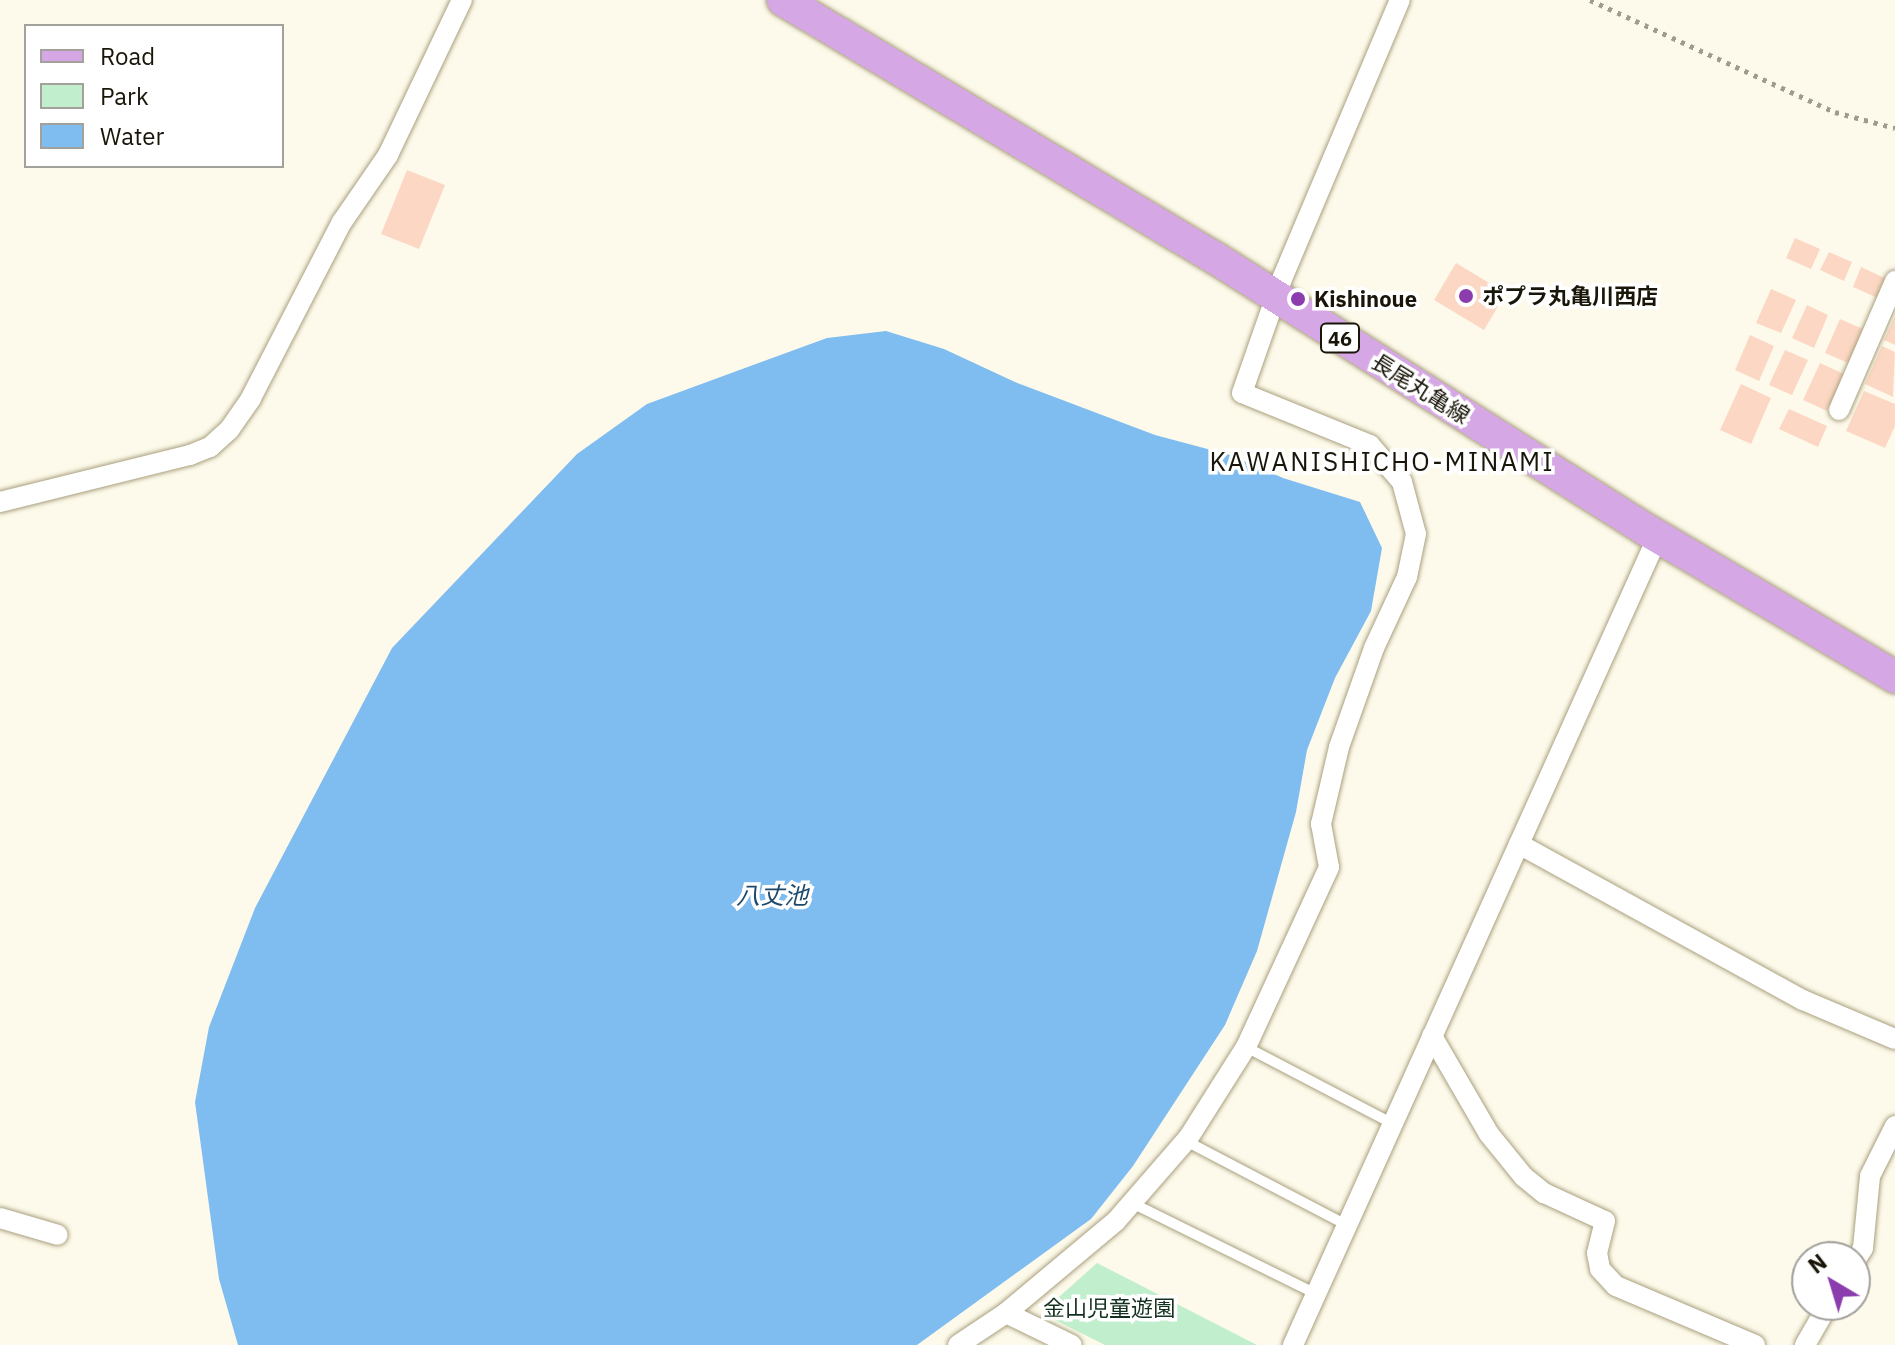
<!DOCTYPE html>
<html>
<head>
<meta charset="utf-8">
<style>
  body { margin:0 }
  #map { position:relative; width:1895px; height:1345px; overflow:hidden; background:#fdfaeb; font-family:"IBM Plex Sans","Noto Sans JP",sans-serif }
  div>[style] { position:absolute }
  .green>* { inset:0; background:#c1efcd }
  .water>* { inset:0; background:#7fbcf0 }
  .building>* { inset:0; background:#fcd8c4 }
  .path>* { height:5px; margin-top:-2.5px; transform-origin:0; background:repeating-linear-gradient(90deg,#9f9c8e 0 4px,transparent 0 10px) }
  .roads { filter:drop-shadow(0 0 2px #aaa07e) drop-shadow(0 0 2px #aaa07e) }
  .lane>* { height:10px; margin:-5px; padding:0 5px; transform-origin:5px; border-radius:5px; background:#fff }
  .street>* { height:20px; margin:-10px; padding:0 10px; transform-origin:10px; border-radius:10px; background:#fff }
  .primary>* { height:32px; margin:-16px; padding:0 16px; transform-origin:16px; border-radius:16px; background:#d6a7e5 }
  .dots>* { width:22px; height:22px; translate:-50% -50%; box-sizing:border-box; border:4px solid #fff; border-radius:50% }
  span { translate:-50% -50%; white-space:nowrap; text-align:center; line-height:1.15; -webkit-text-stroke:7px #fff; paint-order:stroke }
  .shield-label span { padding:2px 6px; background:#fff; border:2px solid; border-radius:6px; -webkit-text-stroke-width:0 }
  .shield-label { font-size:20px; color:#191508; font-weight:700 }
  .poi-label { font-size:22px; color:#191508; font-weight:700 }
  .left { translate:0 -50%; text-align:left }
  .street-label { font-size:22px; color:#191508 }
  .park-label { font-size:22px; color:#13311e }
  .water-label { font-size:24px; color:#1d496c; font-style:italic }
  .quarter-label { font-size:26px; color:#191508; letter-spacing:2px }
  .legend { position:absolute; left:24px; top:24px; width:260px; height:144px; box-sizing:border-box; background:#fff; border:2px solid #a3a19c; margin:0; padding:10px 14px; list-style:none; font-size:24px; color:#191508 }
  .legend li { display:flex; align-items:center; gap:16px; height:40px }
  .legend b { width:40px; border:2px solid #a3a19c }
  .north { position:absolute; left:1791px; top:1241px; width:80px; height:80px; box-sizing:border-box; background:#fff; border:2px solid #a3a19c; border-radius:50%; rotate:322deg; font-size:22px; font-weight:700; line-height:32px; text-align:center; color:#191508 }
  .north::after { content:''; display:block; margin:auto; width:28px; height:36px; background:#8b3cad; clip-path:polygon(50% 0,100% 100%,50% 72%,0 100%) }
</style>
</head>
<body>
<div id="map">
  <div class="green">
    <div style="clip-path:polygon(1097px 1263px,1257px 1345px,1105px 1345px,1041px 1313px)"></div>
  </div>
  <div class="water">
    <div style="clip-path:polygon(886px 331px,944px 349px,1015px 382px,1155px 435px,1230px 455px,1283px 478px,1360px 502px,1382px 548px,1371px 611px,1335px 678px,1307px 750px,1296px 812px,1257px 951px,1225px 1025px,1133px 1166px,1091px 1219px,917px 1345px,238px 1345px,219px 1279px,195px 1102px,209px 1027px,255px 908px,392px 648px,577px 454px,647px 404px,827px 338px)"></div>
  </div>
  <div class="building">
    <div style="clip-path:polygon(407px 170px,445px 185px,419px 249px,381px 234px)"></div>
    <div style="clip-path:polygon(1795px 238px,1820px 249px,1811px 269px,1786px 258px)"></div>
    <div style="clip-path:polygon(1829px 252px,1852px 262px,1844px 281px,1820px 270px)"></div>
    <div style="clip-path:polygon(1456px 263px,1506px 293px,1484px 330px,1434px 300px)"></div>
    <div style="clip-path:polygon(1861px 267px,1889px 280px,1880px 299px,1853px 287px)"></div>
    <div style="clip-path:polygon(1771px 289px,1796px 300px,1781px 333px,1756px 323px)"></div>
    <div style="clip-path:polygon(1807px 305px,1828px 315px,1814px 348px,1792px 338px)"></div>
    <div style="clip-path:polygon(1895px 316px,1895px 345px,1884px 340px)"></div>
    <div style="clip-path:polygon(1840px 319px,1863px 329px,1848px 363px,1825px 353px)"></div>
    <div style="clip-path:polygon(1750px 335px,1774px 346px,1759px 381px,1735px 370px)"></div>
    <div style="clip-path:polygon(1882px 346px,1895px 352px,1893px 397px,1865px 384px)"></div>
    <div style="clip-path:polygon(1785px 350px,1808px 360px,1792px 395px,1769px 385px)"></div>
    <div style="clip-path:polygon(1820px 363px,1844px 374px,1827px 411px,1803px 400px)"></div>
    <div style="clip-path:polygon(1741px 384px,1771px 398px,1751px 444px,1720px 430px)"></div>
    <div style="clip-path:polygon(1864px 391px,1895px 404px,1895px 426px,1885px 448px,1846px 431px)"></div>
    <div style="clip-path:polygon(1789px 409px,1827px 426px,1818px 447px,1779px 429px)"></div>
  </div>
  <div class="path">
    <div style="left:1590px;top:0;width:269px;rotate:24.6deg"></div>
    <div style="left:1835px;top:112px;width:62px;rotate:14.9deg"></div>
  </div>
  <div class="roads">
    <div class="lane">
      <div style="left:1246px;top:1047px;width:166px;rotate:27.6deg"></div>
      <div style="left:1186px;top:1141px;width:182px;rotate:27.6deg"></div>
      <div style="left:1132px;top:1203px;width:205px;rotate:26.3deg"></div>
    </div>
    <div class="street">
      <div style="left:1839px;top:410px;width:141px;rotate:-66.5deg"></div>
      <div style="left:0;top:502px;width:196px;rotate:-13.9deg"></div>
      <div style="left:190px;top:455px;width:22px;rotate:-22deg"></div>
      <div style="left:210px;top:447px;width:25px;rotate:-42deg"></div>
      <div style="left:229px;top:430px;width:39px;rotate:-55deg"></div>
      <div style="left:251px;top:398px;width:198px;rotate:-62.7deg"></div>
      <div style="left:342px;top:222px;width:81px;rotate:-55.5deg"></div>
      <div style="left:388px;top:155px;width:172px;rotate:-64.5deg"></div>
      <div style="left:1519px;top:844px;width:324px;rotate:28.8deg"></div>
      <div style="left:1803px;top:1000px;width:100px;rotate:23deg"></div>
      <div style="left:1432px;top:1036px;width:113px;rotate:59.8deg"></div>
      <div style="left:1489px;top:1134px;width:55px;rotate:50.9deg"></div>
      <div style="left:1524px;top:1177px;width:26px;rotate:39deg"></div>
      <div style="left:1544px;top:1193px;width:67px;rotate:24.7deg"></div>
      <div style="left:1605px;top:1221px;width:33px;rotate:104deg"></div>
      <div style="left:1597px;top:1253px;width:16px;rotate:79deg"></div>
      <div style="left:1600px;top:1269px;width:23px;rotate:47deg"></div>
      <div style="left:1616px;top:1286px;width:151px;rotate:23deg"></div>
      <div style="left:0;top:1218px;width:60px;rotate:16.3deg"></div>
      <div style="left:1855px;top:1261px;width:15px;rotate:-58deg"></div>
      <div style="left:1863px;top:1248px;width:72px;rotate:-84.4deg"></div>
      <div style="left:1870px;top:1176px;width:56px;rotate:-63.4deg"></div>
      <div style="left:1006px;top:1313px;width:73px;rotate:25.9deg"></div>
      <div style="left:958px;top:1345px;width:58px;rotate:-33.7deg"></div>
      <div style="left:1006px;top:1313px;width:143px;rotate:-39.9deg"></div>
      <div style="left:1116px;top:1221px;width:111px;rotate:-49deg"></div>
      <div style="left:1189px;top:1137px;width:107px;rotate:-57.7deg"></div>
      <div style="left:1246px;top:1047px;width:198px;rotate:-65.2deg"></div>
      <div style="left:1329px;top:867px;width:44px;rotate:-100.5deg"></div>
      <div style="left:1321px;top:824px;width:79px;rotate:-76.8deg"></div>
      <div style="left:1339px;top:747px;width:105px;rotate:-70.5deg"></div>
      <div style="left:1374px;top:648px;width:78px;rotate:-65.1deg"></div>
      <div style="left:1407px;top:577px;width:44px;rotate:-78.2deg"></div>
      <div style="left:1416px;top:534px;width:54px;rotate:-105.1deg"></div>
      <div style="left:1402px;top:482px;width:49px;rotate:-130.9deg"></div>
      <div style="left:1370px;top:445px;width:138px;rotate:-157.9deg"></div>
      <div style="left:1242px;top:393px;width:121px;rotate:-70.7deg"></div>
      <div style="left:1282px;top:279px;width:303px;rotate:-67.1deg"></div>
      <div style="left:1293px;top:1345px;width:888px;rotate:-65.72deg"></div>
      <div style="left:1805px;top:1345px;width:46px;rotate:-60.1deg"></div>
    </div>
    <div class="primary">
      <div style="left:783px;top:0;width:509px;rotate:30.85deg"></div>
      <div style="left:1220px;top:261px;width:502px;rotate:32.24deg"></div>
      <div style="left:1645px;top:529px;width:291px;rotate:30.6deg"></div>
    </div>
  </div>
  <div class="dots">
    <div style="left:1466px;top:296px;background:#8b3cad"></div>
    <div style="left:1298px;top:299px;background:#8b3cad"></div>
  </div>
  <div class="shield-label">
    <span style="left:1340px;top:338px">46</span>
  </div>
  <div class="poi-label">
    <span class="left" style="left:1482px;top:296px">ポプラ丸亀川西店</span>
    <span class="left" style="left:1314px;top:299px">Kishinoue</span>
  </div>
  <div class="street-label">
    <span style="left:1421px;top:388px;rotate:32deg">長尾丸亀線</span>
  </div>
  <div class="park-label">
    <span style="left:1109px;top:1308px">金山児童遊園</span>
  </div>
  <div class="water-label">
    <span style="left:772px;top:896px">八丈池</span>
  </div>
  <div class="quarter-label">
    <span style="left:1382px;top:462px">KAWANISHICHO-MINAMI</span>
  </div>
  <ul class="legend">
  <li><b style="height:10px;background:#d6a7e5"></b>Road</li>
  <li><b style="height:22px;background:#c1efcd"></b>Park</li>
  <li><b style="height:22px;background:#7fbcf0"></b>Water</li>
  </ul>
  <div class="north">N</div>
</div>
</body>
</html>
